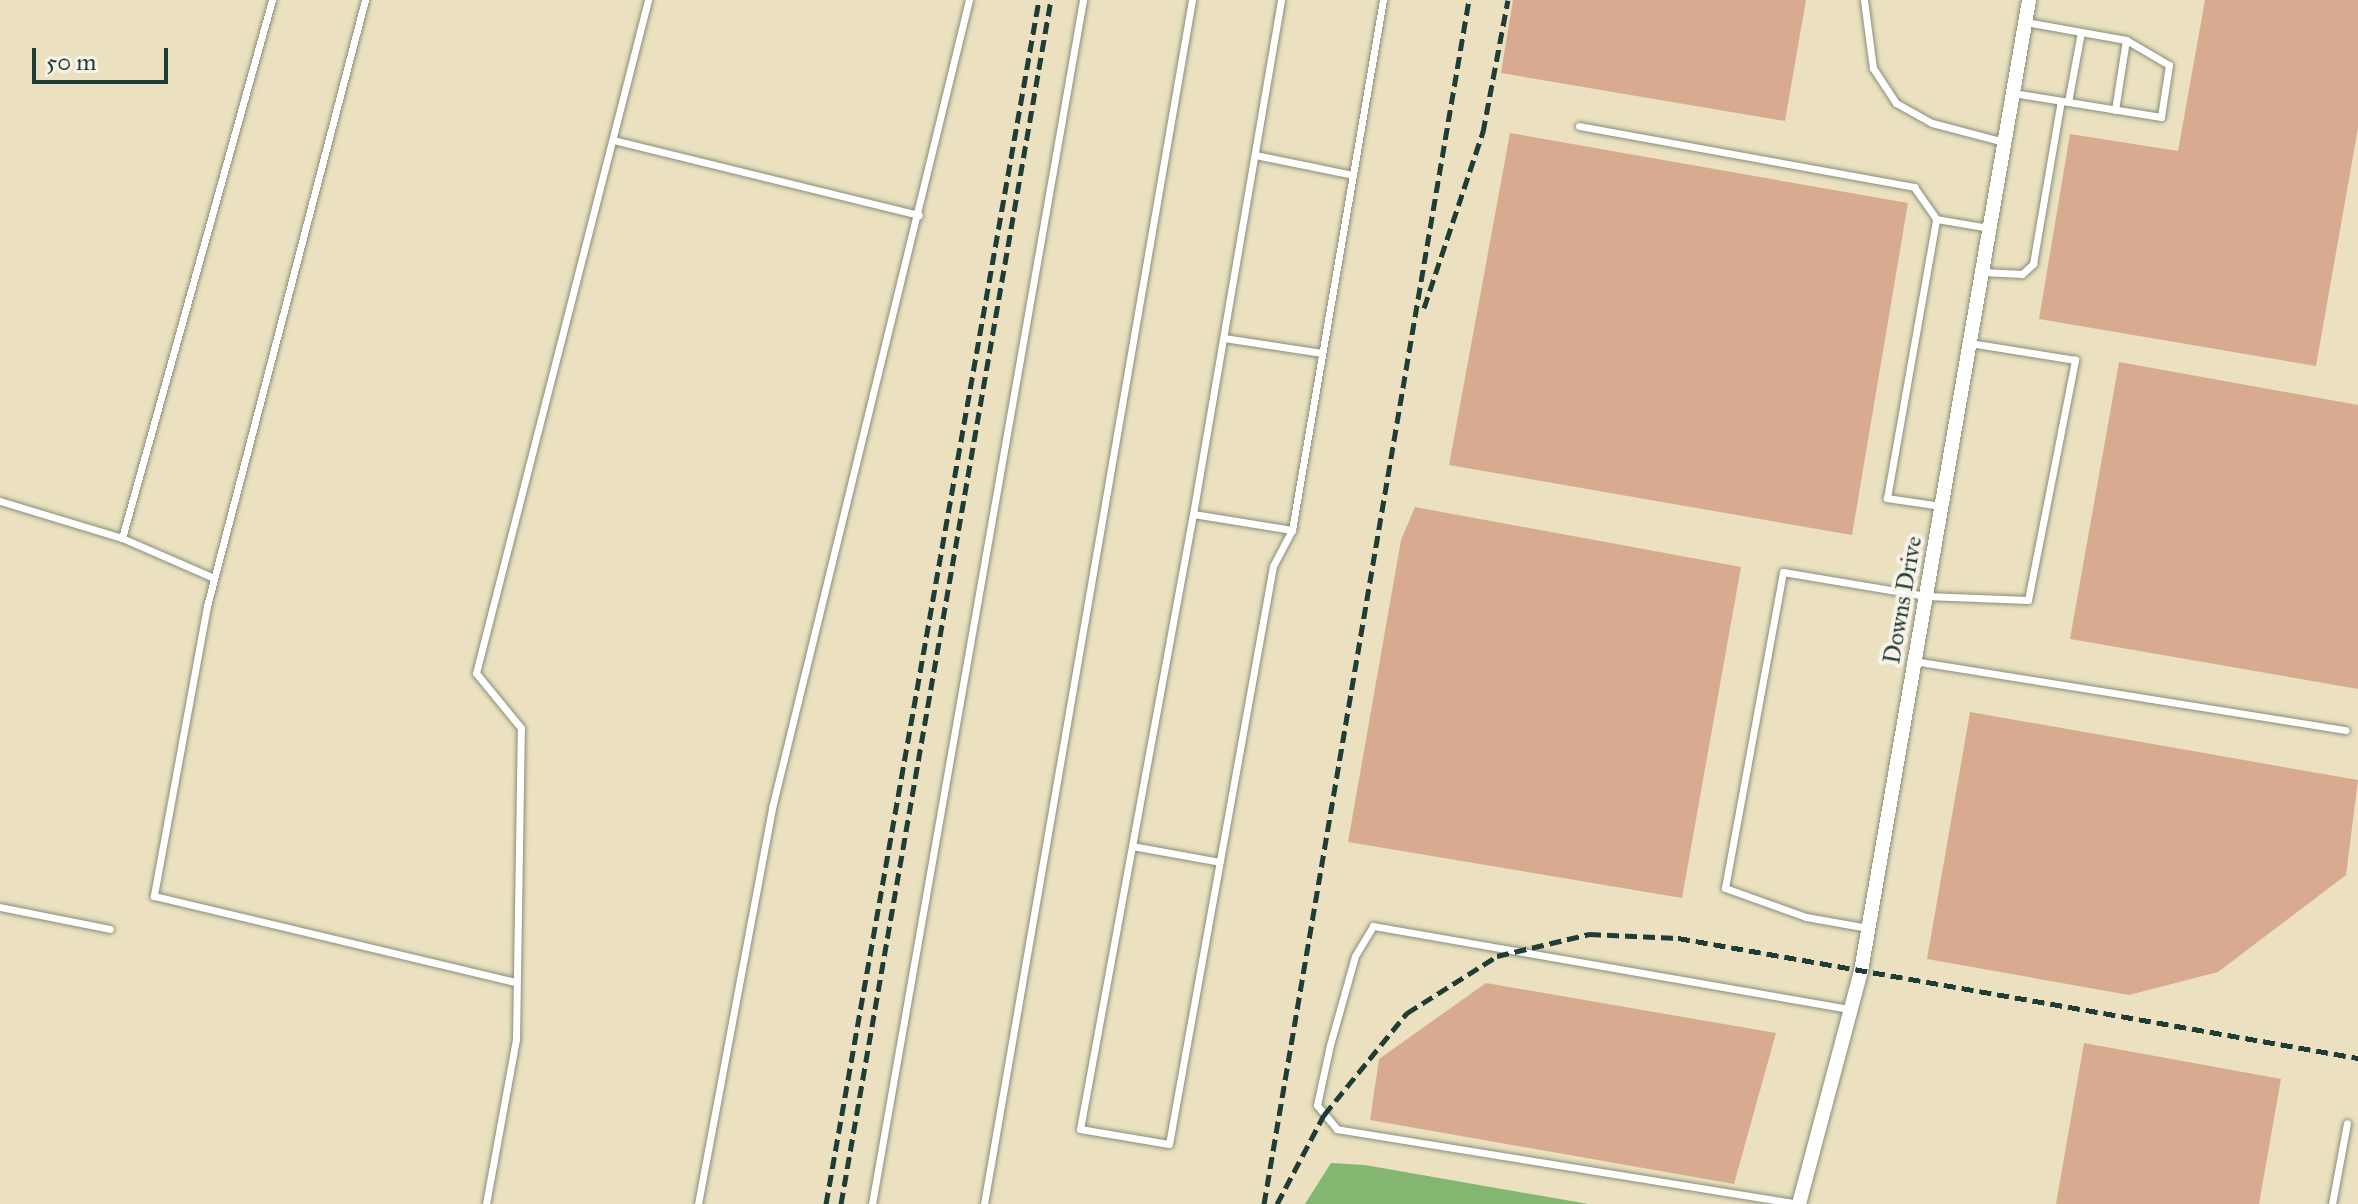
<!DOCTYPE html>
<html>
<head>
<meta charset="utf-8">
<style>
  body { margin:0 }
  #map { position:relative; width:2358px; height:1204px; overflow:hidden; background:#ebe1c0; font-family:"IM FELL Great Primer",serif }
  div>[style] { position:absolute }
  .forest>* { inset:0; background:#83b670 }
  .building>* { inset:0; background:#d8ab90 }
  .roads { filter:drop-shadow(0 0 2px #858f7a) drop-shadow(0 0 2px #858f7a) }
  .service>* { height:7px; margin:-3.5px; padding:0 3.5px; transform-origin:3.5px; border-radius:3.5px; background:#fff }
  .minor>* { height:14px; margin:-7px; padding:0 7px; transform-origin:7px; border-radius:7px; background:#fff }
  .rail>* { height:5px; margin-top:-2.5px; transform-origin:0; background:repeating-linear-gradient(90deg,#1f3d34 0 12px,transparent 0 18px) }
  span { translate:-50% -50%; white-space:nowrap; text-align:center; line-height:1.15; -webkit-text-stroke:8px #f7f3e8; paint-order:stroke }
  .street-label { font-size:24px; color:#1f3d34 }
  .scale { position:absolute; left:32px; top:48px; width:136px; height:36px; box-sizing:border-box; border:4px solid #1f3d34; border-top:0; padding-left:10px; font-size:24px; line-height:28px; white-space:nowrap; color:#1f3d34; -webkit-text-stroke:6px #f7f3e8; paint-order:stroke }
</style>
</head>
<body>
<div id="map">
  <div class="forest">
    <div style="clip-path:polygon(1331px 1163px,1365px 1165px,1588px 1204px,1305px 1204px)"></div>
  </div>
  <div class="building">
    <div style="clip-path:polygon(1513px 0,1806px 0,1785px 121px,1501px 73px)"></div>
    <div style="clip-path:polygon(2205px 0,2358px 0,2358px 128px,2316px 366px,2039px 319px,2070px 134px,2178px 151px)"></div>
    <div style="clip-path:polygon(1510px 133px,1908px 203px,1852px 535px,1449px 465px)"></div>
    <div style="clip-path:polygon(2119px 362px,2358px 405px,2358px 689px,2070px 639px)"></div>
    <div style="clip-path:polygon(1415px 507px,1741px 567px,1682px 898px,1348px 842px,1401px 540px)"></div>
    <div style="clip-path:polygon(1970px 712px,2358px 780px,2346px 875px,2218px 972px,2129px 995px,1927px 959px)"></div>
    <div style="clip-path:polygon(1486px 983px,1776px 1033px,1734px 1184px,1370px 1120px,1379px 1059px)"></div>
    <div style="clip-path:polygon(2084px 1043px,2281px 1079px,2259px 1204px,2056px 1204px)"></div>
  </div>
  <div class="roads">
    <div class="service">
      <div style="left:365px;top:0;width:626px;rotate:104.61deg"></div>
      <div style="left:207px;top:606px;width:295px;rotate:100.4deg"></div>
      <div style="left:154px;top:896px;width:372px;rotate:13.4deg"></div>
      <div style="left:1864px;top:0;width:69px;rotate:82.5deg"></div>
      <div style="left:1873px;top:68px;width:42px;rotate:56.7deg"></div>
      <div style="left:1896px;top:103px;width:41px;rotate:29.1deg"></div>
      <div style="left:1932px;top:123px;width:74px;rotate:14.8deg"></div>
      <div style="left:2013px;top:93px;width:150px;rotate:9.2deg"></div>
      <div style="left:2161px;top:117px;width:53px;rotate:-81.3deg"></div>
      <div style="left:2169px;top:65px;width:50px;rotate:-149.8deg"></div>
      <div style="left:2126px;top:40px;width:102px;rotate:-169.8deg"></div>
      <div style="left:2068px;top:102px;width:71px;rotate:-79.5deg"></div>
      <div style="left:2115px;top:110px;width:71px;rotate:-81.1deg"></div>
      <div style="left:1579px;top:126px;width:341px;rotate:10.3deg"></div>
      <div style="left:1914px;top:187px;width:39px;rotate:55deg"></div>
      <div style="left:613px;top:140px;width:315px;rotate:13.8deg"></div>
      <div style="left:1255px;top:155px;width:100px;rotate:11.5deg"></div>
      <div style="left:1982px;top:272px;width:40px;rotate:2.9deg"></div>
      <div style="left:2022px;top:274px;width:15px;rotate:-42deg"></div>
      <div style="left:2033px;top:264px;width:165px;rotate:-80.3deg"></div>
      <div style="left:1224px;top:338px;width:99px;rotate:8.7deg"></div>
      <div style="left:0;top:501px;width:127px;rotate:16.9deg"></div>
      <div style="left:1941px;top:506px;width:55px;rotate:-171.6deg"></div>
      <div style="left:1887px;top:498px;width:283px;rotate:-80deg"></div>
      <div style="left:1936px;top:219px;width:54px;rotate:9.6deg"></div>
      <div style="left:1193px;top:514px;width:521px;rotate:-80.28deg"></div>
      <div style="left:1292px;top:530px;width:100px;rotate:-170.8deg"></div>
      <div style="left:1193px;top:514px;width:625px;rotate:100.41deg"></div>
      <div style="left:1080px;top:1129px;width:90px;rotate:9.6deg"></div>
      <div style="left:1169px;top:1144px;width:587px;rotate:-79.8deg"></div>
      <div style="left:1273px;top:566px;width:41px;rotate:-62.2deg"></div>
      <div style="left:1292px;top:530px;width:538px;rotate:-80.26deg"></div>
      <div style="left:214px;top:578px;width:100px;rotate:-156.5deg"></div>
      <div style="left:122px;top:538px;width:559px;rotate:-74.42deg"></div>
      <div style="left:1914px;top:661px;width:437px;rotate:9.1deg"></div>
      <div style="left:1132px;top:846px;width:89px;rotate:10.3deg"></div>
      <div style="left:0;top:907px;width:112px;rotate:11.3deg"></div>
      <div style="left:1868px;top:928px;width:63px;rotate:-169.9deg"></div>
      <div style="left:1806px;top:917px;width:86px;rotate:-160.3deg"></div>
      <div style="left:1725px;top:888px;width:321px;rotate:-79.6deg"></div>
      <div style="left:1783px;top:572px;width:145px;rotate:9.5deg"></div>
      <div style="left:1926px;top:596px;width:102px;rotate:2.2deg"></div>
      <div style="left:2028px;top:600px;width:245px;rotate:-78.9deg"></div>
      <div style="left:2075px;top:360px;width:106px;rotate:-170.8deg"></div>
      <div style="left:486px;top:1204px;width:168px;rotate:-79.7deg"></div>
      <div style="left:516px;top:1039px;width:311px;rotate:-89.1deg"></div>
      <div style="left:521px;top:728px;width:71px;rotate:-129.3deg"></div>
      <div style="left:476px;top:673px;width:695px;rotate:-75.66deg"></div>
      <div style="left:698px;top:1204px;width:403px;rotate:-79.4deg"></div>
      <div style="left:772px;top:808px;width:832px;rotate:-76.3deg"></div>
      <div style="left:872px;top:1204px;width:1222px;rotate:-80.06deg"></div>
      <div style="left:984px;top:1204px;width:1222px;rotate:-80.2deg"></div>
      <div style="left:1799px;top:1204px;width:468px;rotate:-170.8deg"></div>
      <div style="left:1337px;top:1129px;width:31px;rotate:-130deg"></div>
      <div style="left:1317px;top:1105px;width:61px;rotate:-77.8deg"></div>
      <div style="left:1330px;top:1045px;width:92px;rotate:-74.3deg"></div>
      <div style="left:1355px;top:956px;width:35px;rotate:-59deg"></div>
      <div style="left:1373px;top:926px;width:484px;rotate:9.9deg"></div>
      <div style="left:2332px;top:1204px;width:82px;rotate:-79.5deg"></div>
    </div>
    <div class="minor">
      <div style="left:1799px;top:1204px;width:241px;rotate:-75.1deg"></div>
      <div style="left:1861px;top:971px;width:985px;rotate:-80.18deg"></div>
    </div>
  </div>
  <div class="rail">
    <div style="left:1424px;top:308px;width:186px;rotate:-71.5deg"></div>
    <div style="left:1483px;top:132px;width:134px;rotate:-79.3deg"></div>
    <div style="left:826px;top:1204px;width:1223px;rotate:-79.97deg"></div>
    <div style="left:841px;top:1204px;width:1222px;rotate:-80.11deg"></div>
    <div style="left:1264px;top:1204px;width:1221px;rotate:-80.34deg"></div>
    <div style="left:1277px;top:1204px;width:101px;rotate:-62.2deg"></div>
    <div style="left:1324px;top:1115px;width:132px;rotate:-50.9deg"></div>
    <div style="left:1407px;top:1013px;width:107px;rotate:-32.3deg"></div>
    <div style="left:1497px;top:956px;width:95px;rotate:-13.4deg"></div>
    <div style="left:1589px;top:934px;width:89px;rotate:2.6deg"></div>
    <div style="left:1678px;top:938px;width:691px;rotate:10.01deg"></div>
  </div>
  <div class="street-label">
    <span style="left:1903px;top:600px;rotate:-80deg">Downs Drive</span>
  </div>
  <div class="scale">50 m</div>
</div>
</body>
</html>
